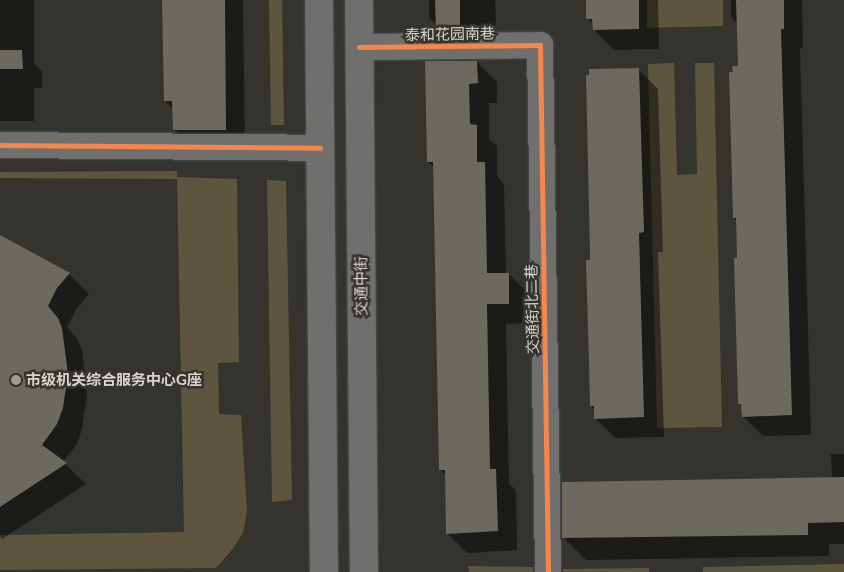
<!DOCTYPE html>
<html>
<head>
<meta charset="utf-8">
<style>
  body { margin:0 }
  #map { position:relative; width:844px; height:572px; overflow:hidden; background:#34332e; font-family:Lato,"Noto Sans SC",sans-serif }
  div>[style] { position:absolute }
  .green>* { inset:0; background:#5d563e }
  .shadow>* { inset:0; background:#0007 }
  .building>* { inset:0; background:#6c695f }
  .roads { filter:drop-shadow(0 0 1px #504f4c) drop-shadow(0 0 1px #504f4c) }
  .minor>* { height:26px; margin:-13px; padding:0 13px; transform-origin:13px; border-radius:13px; background:#706f6e }
  .primary>* { height:28px; margin:-14px; padding:0 14px; transform-origin:14px; border-radius:14px; background:#706f6d }
  .cycleway>* { height:5px; margin:-2.5px; padding:0 2.5px; transform-origin:2.5px; border-radius:2.5px; background:#f5874c }
  .dots>* { width:14px; height:14px; translate:-50% -50%; box-sizing:border-box; border:2px solid #36342c; border-radius:50% }
  span { translate:-50% -50%; white-space:nowrap; text-align:center; line-height:1.15; -webkit-text-stroke:5px #36342c; paint-order:stroke }
  .street-label { font-size:15px; color:#d6d5d0 }
  .poi-label { font-size:15px; color:#d6d5d0; font-weight:700 }
  .left { translate:0 -50%; text-align:left }
</style>
</head>
<body>
<div id="map">
  <div class="green">
    <div style="clip-path:polygon(269px 0,282px 0,284px 125px,271px 125px)"></div>
    <div style="clip-path:polygon(647px 0,723px 0,723px 26px,647px 28px)"></div>
    <div style="clip-path:polygon(674px 63px,677px 175px,697px 174px,695px 63px,714px 63px,722px 427px,657px 428px,648px 64px)"></div>
    <div style="clip-path:polygon(177px 171px,177px 177px,237px 179px,239px 362px,218px 363px,219px 414px,241px 415px,247px 511px,243px 533px,232px 550px,216px 568px,0 570px,0 535px,184px 532px,177px 179px,0 178px,0 172px)"></div>
    <div style="clip-path:polygon(267px 180px,286px 181px,292px 500px,272px 502px)"></div>
    <div style="clip-path:polygon(844px 564px,844px 572px,703px 572px,703px 567px)"></div>
    <div style="clip-path:polygon(468px 566px,533px 567px,533px 572px,469px 572px)"></div>
    <div style="clip-path:polygon(649px 568px,649px 572px,563px 572px,563px 569px)"></div>
  </div>
  <div class="shadow">
    <div style="clip-path:polygon(0 0,34px 0,34px 64px,42px 71px,42px 88px,34px 88px,34px 121px,0 121px)"></div>
    <div style="clip-path:polygon(163px 0,243px 0,245px 149px,193px 148px,174px 129px,173px 109px,165px 101px)"></div>
    <div style="clip-path:polygon(429px 0,495px 0,496px 26px,479px 26px,480px 50px,457px 51px,437px 31px,437px 25px,429px 18px)"></div>
    <div style="clip-path:polygon(587px 0,658px 0,659px 49px,614px 50px,594px 30px,594px 25px,588px 19px)"></div>
    <div style="clip-path:polygon(731px 0,802px 0,803px 48px,800px 48px,811px 435px,763px 436px,743px 416px,743px 407px,739px 403px,739px 259px,737px 221px,734px 218px,739px 67px,738px 24px,731px 17px)"></div>
    <div style="clip-path:polygon(477px 62px,497px 82px,497px 103px,489px 103px,489px 139px,497px 146px,497px 176px,504px 184px,506px 274px,509px 274px,529px 294px,529px 323px,506px 324px,509px 484px,516px 490px,517px 550px,467px 553px,447px 533px,446px 475px,440px 470px,434px 167px,428px 162px)"></div>
    <div style="clip-path:polygon(638px 69px,658px 89px,663px 252px,658px 252px,664px 437px,615px 438px,595px 418px,595px 410px,591px 406px,591px 261px)"></div>
    <div style="clip-path:polygon(0 236px,69px 274px,89px 294px,77px 308px,67px 327px,77px 339px,82px 349px,87px 394px,82px 429px,77px 444px,63px 462px,86px 484px,2px 539px,0 536px)"></div>
    <div style="clip-path:polygon(831px 454px,844px 454px,844px 544px,829px 544px,829px 556px,586px 560px,564px 538px,832px 478px)"></div>
  </div>
  <div class="building">
    <div style="clip-path:polygon(162px 0,225px 0,226px 130px,173px 130px,172px 101px,164px 101px)"></div>
    <div style="clip-path:polygon(435px 0,460px 0,460px 31px,436px 31px)"></div>
    <div style="clip-path:polygon(586px 0,639px 0,639px 29px,593px 30px,592px 19px,586px 19px)"></div>
    <div style="clip-path:polygon(736px 0,784px 0,784px 29px,781px 29px,792px 415px,742px 417px,741px 404px,738px 404px,734px 258px,737px 258px,736px 218px,733px 218px,729px 72px,733px 72px,732px 66px,738px 66px)"></div>
    <div style="clip-path:polygon(0 50px,22px 50px,23px 69px,0 69px)"></div>
    <div style="clip-path:polygon(425px 61px,477px 61px,478px 83px,469px 84px,470px 124px,477px 125px,477px 162px,485px 162px,487px 273px,509px 273px,509px 304px,487px 304px,490px 469px,496px 469px,498px 531px,446px 534px,445px 470px,439px 470px,433px 162px,427px 162px)"></div>
    <div style="clip-path:polygon(639px 68px,644px 232px,639px 233px,644px 417px,594px 419px,594px 406px,590px 406px,589px 363px,586px 260px,590px 260px,590px 254px,586px 75px,589px 75px,589px 69px)"></div>
    <div style="clip-path:polygon(0 235px,70px 273px,57px 288px,48px 306px,58px 318px,62px 328px,68px 374px,63px 408px,57px 424px,42px 445px,67px 463px,0 507px)"></div>
    <div style="clip-path:polygon(844px 477px,844px 522px,808px 523px,808px 535px,562px 538px,562px 482px)"></div>
  </div>
  <div class="roads">
    <div class="minor">
      <div style="left:359px;top:47px;width:181px;rotate:-0.6deg"></div>
      <div style="left:540px;top:45px;width:527px;rotate:89.13deg"></div>
      <div style="left:0;top:145px;width:320px;rotate:0.5deg"></div>
    </div>
    <div class="primary">
      <div style="left:319px;top:0;width:572px;rotate:89.5deg"></div>
      <div style="left:359px;top:0;width:572px;rotate:89.5deg"></div>
    </div>
  </div>
  <div class="cycleway">
    <div style="left:359px;top:47px;width:181px;rotate:-0.6deg"></div>
    <div style="left:540px;top:45px;width:527px;rotate:89.13deg"></div>
    <div style="left:0;top:145px;width:320px;rotate:0.5deg"></div>
  </div>
  <div class="dots">
    <div style="left:16px;top:380px;background:#9d9c97"></div>
  </div>
  <div class="street-label">
    <span style="left:450px;top:34px;rotate:-1deg">泰和花园南巷</span>
    <span style="left:361px;top:286px;rotate:-90deg">交通中街</span>
    <span style="left:532px;top:309px;rotate:-91deg">交通街北二巷</span>
  </div>
  <div class="poi-label">
    <span class="left" style="left:26px;top:380px">市级机关综合服务中心G座</span>
  </div>
</div>
</body>
</html>
